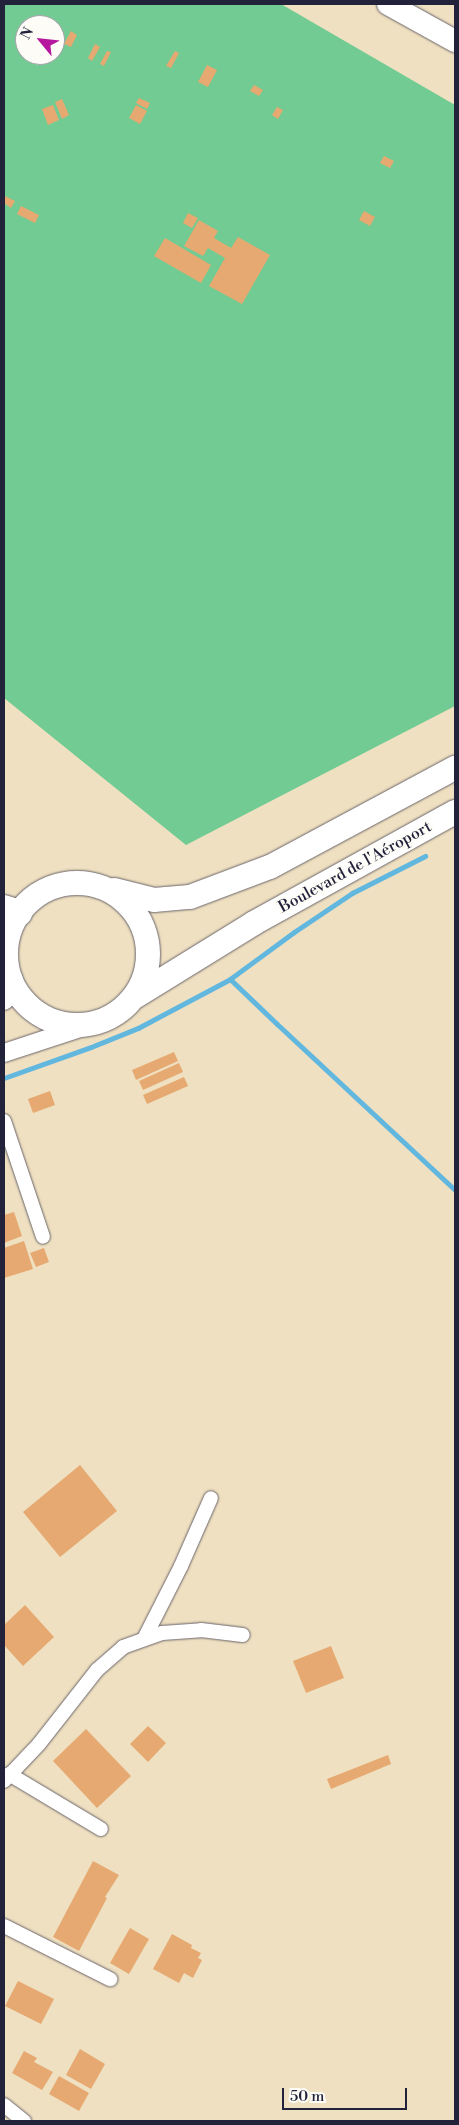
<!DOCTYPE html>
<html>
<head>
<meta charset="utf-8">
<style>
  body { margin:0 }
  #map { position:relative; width:459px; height:2125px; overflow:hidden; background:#efe0c1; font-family:"Libre Bodoni",serif }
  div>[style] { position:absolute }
  .green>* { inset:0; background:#71cb92 }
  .stream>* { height:5px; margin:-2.5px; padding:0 2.5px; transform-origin:2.5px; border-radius:2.5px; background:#62b7df }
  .building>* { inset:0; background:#e6a971 }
  .roads { filter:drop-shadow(0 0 1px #6a646a) drop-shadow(0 0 1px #6a646a) }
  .minor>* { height:14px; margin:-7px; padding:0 7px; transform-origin:7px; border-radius:7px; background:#fff }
  .tertiary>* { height:18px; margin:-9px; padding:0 9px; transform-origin:9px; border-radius:9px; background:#fff }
  .primary>* { height:22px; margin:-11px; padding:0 11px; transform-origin:11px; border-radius:11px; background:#fff }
  .trunk>* { height:24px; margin:-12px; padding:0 12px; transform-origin:12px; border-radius:12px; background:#fff }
  .trunk>.ring { margin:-12px; padding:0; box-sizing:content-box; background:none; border:24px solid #fff; border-radius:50% }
  .motorway>* { height:26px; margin:-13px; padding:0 13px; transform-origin:13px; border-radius:13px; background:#fff }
  span { translate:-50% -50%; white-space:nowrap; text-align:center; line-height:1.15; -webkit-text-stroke:4.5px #fdfcf7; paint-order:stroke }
  .street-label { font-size:16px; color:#22223b }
  .frame { position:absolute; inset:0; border:5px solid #22223b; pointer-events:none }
  .north { position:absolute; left:15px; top:15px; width:50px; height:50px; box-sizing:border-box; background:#fdfcf7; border:1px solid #a5a5ac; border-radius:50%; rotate:298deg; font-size:14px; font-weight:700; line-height:20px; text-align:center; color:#22223b }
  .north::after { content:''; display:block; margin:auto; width:18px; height:22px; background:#b5179e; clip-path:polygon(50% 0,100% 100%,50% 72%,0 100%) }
  .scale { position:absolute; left:282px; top:2088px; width:125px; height:22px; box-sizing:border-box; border:2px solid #22223b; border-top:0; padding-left:6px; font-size:15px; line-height:18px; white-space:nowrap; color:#22223b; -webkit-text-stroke:4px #fdfcf7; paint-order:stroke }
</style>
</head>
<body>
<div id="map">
  <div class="green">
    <div style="clip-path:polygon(evenodd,4px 4px,281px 4px,455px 105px,455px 706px,186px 845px,4px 698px,4px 4px,25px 25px,55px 25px,55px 55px,25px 55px,25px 25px)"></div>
  </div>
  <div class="stream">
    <div style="left:230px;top:979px;width:65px;rotate:43.8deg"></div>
    <div style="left:277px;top:1024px;width:243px;rotate:43deg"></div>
    <div style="left:4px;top:1078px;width:92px;rotate:-19.6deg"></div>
    <div style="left:91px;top:1047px;width:51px;rotate:-22deg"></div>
    <div style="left:138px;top:1028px;width:104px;rotate:-28deg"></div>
    <div style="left:230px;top:979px;width:79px;rotate:-36.3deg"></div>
    <div style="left:294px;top:932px;width:70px;rotate:-33.9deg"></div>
    <div style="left:352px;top:893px;width:82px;rotate:-26.9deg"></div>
  </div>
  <div class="building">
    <div style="clip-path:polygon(71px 31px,77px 35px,71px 47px,64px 44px)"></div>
    <div style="clip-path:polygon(95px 44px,100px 47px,92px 61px,88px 58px)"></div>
    <div style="clip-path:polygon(107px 51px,111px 52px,104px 66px,100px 64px)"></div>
    <div style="clip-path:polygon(175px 51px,179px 53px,171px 68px,166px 66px)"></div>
    <div style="clip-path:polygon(207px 65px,217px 70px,208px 87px,198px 82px)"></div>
    <div style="clip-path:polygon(254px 85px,263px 90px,259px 96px,250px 91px)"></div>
    <div style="clip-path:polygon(139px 98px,150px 103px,147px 109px,136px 103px)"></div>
    <div style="clip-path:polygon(62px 99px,69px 115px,62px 119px,55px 102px)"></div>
    <div style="clip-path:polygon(53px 105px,59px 120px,48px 125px,42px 109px)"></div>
    <div style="clip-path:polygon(136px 105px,147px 111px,140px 124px,129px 118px)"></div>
    <div style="clip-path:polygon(277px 107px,283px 110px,278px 119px,272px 115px)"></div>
    <div style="clip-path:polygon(384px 156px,394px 161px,390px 168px,380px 163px)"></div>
    <div style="clip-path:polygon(5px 196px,15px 201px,11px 208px,4px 203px)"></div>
    <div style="clip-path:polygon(21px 206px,39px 215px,35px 223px,17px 214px)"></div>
    <div style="clip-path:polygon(364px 211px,375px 217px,370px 226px,359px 220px)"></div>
    <div style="clip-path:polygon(188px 213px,198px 218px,192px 228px,183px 223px)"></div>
    <div style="clip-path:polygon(199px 220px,218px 231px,214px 238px,231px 248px,238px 237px,270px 255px,242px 304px,209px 286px,225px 258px,208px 248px,203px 256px,184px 246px)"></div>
    <div style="clip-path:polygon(165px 238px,211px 265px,201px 283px,154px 256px)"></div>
    <div style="clip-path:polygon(174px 1052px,178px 1061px,136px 1080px,132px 1070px)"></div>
    <div style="clip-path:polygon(179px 1063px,183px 1072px,143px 1090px,139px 1081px)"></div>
    <div style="clip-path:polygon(184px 1077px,188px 1086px,147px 1104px,143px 1095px)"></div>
    <div style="clip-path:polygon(50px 1091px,55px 1105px,33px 1113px,28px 1099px)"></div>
    <div style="clip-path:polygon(14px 1212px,22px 1236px,4px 1243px,4px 1215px)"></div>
    <div style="clip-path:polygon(24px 1241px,33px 1269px,4px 1278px,4px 1248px)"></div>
    <div style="clip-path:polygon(44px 1248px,49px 1262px,36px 1267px,30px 1253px)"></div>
    <div style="clip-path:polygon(80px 1465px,117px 1511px,60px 1557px,23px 1512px)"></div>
    <div style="clip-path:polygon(25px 1605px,54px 1637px,23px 1666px,4px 1645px,4px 1625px)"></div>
    <div style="clip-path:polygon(331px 1646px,344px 1678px,306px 1693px,293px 1661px)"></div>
    <div style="clip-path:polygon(148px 1726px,166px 1743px,148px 1762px,130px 1744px)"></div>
    <div style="clip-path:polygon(86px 1729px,131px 1776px,97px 1808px,53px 1761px)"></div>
    <div style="clip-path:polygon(388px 1755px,391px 1764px,331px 1789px,327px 1779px)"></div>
    <div style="clip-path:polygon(93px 1861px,119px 1875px,105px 1897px,107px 1898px,79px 1951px,53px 1937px)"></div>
    <div style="clip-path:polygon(130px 1928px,149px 1939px,129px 1974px,110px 1963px)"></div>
    <div style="clip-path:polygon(172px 1934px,192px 1945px,191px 1948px,201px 1953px,198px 1958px,202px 1960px,193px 1978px,184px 1973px,179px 1983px,153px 1969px)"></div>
    <div style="clip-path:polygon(18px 1981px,54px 1999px,41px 2024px,5px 2006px)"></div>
    <div style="clip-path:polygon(80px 2049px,105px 2064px,91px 2089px,66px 2075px)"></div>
    <div style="clip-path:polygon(24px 2051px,37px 2058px,34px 2062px,53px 2072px,42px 2090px,12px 2073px)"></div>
    <div style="clip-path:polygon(59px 2076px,89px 2093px,79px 2111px,49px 2094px)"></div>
  </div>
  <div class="roads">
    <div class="minor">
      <div style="left:4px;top:1121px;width:122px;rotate:71.4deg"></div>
      <div style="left:144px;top:1639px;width:82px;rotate:-63.1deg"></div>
      <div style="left:181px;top:1566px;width:74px;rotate:-66.2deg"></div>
      <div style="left:9px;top:1774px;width:107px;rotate:30.9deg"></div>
      <div style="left:4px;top:1781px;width:51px;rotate:-46.6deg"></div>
      <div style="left:39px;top:1744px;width:94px;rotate:-51.9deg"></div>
      <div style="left:97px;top:1670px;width:35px;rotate:-41deg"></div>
      <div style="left:123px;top:1647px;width:41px;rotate:-19.7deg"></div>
      <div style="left:162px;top:1633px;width:39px;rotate:-4deg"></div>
      <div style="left:201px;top:1630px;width:42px;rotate:6.8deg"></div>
      <div style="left:4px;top:1926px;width:119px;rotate:26.6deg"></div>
      <div style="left:4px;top:2105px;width:26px;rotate:39deg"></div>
    </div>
    <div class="tertiary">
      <div style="left:4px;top:1001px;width:16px;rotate:-43deg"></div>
      <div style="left:4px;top:1053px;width:86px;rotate:-18.2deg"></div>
    </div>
    <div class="primary">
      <div style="left:388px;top:4px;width:77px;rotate:28.9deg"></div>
    </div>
    <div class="trunk">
      <div class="ring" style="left:6px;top:883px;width:118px;height:118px"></div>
      <div style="left:114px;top:890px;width:41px;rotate:14deg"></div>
      <div style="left:154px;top:900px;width:36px;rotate:-5deg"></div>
      <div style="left:190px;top:897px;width:85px;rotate:-20.6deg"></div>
      <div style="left:270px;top:867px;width:210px;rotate:-28.2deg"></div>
      <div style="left:136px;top:996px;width:139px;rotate:-31.7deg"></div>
      <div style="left:254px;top:923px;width:230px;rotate:-28.9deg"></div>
    </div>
    <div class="motorway">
      <div style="left:4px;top:908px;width:16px;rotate:18deg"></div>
      <div style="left:4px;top:976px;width:7px;rotate:34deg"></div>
    </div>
  </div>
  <div class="street-label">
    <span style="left:355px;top:867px;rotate:-29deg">Boulevard de l'Aéroport</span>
  </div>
  <div class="frame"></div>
  <div class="north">N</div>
  <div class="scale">50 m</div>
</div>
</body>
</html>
